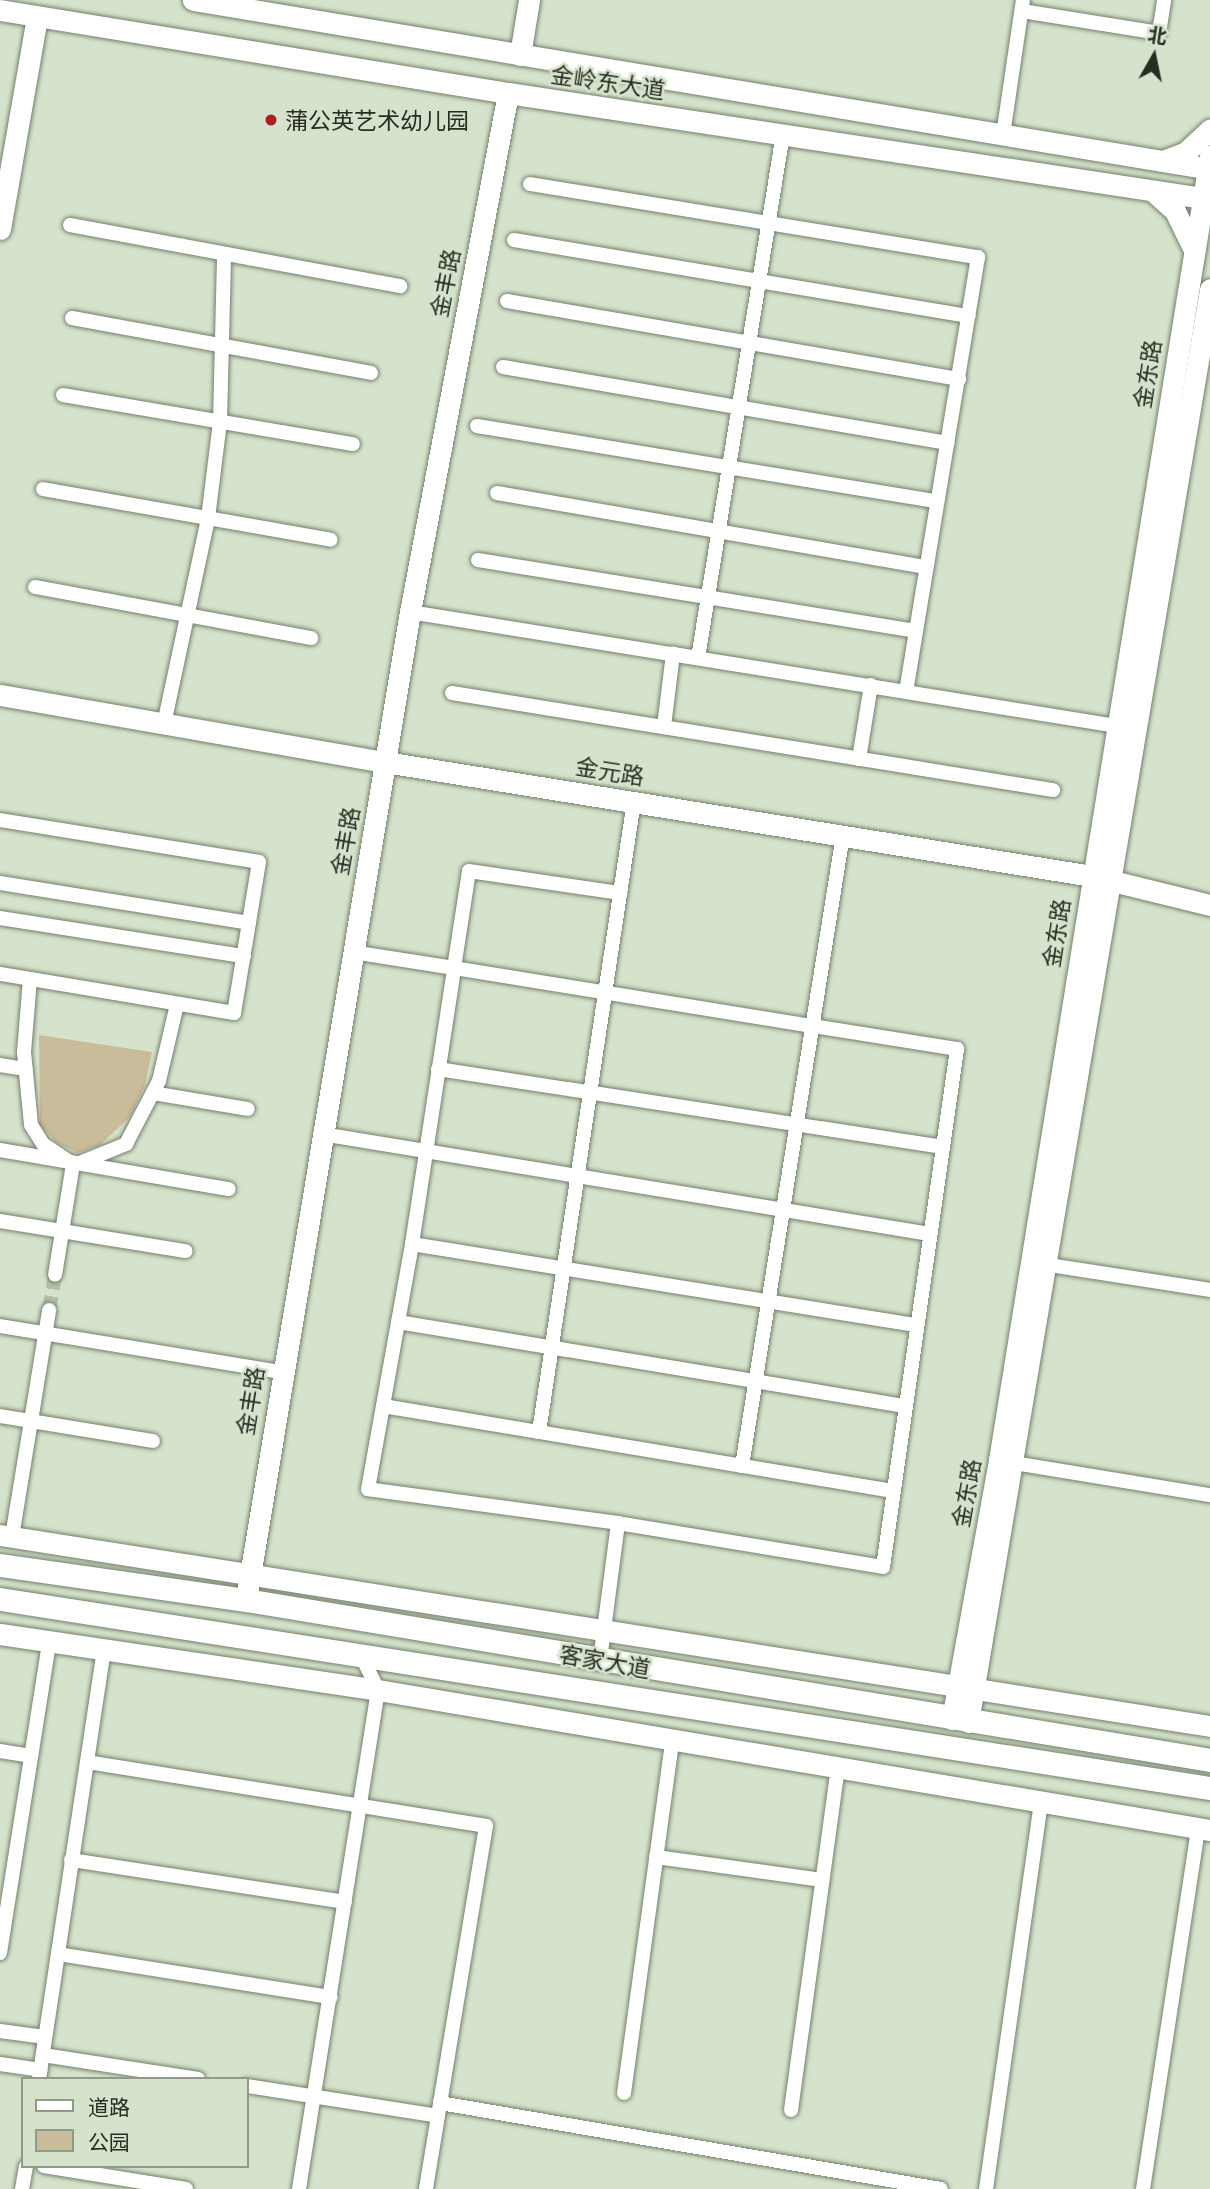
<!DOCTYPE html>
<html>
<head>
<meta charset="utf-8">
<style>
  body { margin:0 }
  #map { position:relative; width:1210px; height:2189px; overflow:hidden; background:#d6e3cc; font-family:Barlow,"Noto Sans SC",sans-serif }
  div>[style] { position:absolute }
  .green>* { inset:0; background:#c9bc9a }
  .street-tunnel>* { height:14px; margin-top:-7px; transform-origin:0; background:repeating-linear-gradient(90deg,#b3bfaa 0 14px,transparent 0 21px) }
  .roads { filter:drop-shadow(0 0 2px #74806b) drop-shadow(0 0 2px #74806b) }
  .street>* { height:14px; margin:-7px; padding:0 7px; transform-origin:7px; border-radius:7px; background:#fff }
  .secondary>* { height:21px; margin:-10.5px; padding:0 10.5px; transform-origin:10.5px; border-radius:10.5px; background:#fff }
  .primary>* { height:23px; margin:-11.5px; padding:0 11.5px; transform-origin:11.5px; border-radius:11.5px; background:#fff }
  .dots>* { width:19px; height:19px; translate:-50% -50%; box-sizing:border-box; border:4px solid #d6e3cc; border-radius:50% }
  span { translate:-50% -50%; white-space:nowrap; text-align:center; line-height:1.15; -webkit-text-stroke:5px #d6e3cc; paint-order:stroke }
  .street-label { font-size:23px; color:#282d24 }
  .poi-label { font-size:23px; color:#282d24 }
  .left { translate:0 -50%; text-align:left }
  .legend { position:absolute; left:21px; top:2077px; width:228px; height:91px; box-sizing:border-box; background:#d6e3cc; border:2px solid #909a89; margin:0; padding:9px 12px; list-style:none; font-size:21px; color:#282d24 }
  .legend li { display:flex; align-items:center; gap:14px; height:35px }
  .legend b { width:35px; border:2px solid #909a89 }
  .north { position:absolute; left:1119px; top:21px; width:70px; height:70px; -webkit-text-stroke:5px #d6e3cc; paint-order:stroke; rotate:9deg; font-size:19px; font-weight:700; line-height:28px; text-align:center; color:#282d24 }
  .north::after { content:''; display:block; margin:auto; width:24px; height:32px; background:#282d24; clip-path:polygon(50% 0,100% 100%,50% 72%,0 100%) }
</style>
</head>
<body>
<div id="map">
  <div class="green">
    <div style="clip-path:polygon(39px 1035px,152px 1052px,145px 1085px,130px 1117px,100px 1145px,77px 1153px,56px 1142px,40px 1125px)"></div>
  </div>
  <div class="street-tunnel">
    <div style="left:49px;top:1310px;width:36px;rotate:-80deg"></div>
  </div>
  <div class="roads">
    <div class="street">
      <div style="left:1022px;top:11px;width:139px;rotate:9.1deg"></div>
      <div style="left:1159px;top:33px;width:33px;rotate:-81deg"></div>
      <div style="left:1003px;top:135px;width:136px;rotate:-81.6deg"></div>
      <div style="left:530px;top:184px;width:454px;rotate:9.3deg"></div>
      <div style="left:978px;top:257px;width:440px;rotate:99.4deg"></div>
      <div style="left:70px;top:225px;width:336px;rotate:10.5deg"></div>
      <div style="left:514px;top:240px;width:461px;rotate:9.5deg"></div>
      <div style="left:507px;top:301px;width:459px;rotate:9.8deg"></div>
      <div style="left:72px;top:318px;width:304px;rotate:10.4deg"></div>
      <div style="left:503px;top:367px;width:451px;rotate:9.7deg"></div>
      <div style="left:63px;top:395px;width:294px;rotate:9.6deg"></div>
      <div style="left:477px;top:426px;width:466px;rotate:9.3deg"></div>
      <div style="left:43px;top:489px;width:292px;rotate:10deg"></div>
      <div style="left:497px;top:493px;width:434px;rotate:9.8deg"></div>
      <div style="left:478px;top:560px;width:443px;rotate:9.2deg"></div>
      <div style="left:35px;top:587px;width:281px;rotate:10.5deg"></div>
      <div style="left:410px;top:612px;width:715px;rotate:9.17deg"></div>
      <div style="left:452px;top:693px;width:609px;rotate:9.17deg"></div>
      <div style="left:164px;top:724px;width:211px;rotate:-77.9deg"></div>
      <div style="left:208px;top:518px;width:97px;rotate:-82.9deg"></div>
      <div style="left:220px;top:422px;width:167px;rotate:-88.6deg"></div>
      <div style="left:664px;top:726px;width:73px;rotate:-82.9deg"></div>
      <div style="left:673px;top:654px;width:25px;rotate:9deg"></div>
      <div style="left:698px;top:658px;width:531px;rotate:-80.79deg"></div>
      <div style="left:859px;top:759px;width:75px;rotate:-80.8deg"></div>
      <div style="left:0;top:820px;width:262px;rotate:9.2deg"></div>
      <div style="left:259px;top:862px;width:153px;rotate:99.4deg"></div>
      <div style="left:234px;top:1013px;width:237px;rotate:-170.5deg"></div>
      <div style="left:0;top:883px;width:252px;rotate:9.1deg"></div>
      <div style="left:0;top:918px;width:247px;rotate:8.9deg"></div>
      <div style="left:352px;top:952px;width:103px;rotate:8.9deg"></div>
      <div style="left:454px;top:968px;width:364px;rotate:9.2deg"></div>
      <div style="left:813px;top:1026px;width:146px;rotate:9.1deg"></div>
      <div style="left:957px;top:1049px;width:523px;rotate:98.13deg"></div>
      <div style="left:883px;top:1567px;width:269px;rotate:-170.6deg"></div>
      <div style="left:618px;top:1523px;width:252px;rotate:-172.3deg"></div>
      <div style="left:368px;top:1489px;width:249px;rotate:-79.8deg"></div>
      <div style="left:412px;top:1244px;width:279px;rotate:-81.3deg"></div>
      <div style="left:454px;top:968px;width:98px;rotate:-81.2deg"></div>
      <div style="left:469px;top:871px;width:153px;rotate:8.3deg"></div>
      <div style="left:30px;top:979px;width:73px;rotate:94.7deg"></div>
      <div style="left:24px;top:1052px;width:73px;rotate:84.5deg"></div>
      <div style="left:31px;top:1125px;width:22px;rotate:58deg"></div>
      <div style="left:43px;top:1144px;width:36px;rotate:34deg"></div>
      <div style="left:73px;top:1164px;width:112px;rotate:99.2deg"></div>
      <div style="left:0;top:1065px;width:26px;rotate:9deg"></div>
      <div style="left:438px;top:1069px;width:511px;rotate:8.78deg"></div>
      <div style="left:153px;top:1093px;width:96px;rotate:9.6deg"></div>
      <div style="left:322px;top:1134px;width:616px;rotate:9.34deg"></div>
      <div style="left:0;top:1150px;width:232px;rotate:9.7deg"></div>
      <div style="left:82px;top:1162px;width:48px;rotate:-22.2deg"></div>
      <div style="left:126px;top:1144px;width:71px;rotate:-62.4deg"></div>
      <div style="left:159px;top:1081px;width:79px;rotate:-76.8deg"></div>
      <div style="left:0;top:1221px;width:188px;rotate:9.2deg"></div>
      <div style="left:412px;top:1244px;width:509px;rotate:9.15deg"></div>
      <div style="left:1049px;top:1265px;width:163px;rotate:8.8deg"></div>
      <div style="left:398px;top:1322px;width:514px;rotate:9.41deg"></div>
      <div style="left:0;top:1326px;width:286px;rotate:9.3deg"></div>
      <div style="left:383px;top:1406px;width:517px;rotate:9.46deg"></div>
      <div style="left:0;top:1416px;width:155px;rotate:9.3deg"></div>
      <div style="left:539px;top:1432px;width:638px;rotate:-81.44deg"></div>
      <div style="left:1014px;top:1463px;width:199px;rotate:9.3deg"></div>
      <div style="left:742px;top:1466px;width:639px;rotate:-80.91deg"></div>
      <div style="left:12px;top:1537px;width:230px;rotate:-80.7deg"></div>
      <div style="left:600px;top:1660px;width:138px;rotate:-82.5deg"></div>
      <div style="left:0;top:1751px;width:31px;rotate:9deg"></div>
      <div style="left:87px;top:1762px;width:404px;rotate:9.1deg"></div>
      <div style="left:486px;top:1826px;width:368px;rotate:99.4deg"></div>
      <div style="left:656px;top:1857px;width:168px;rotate:7.9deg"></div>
      <div style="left:71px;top:1860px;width:277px;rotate:8.7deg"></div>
      <div style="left:0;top:1953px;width:315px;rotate:-81deg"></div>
      <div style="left:58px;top:1954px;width:276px;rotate:9deg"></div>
      <div style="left:0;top:2031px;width:45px;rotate:7.6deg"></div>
      <div style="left:43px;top:2055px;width:157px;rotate:8.8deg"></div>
      <div style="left:0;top:2064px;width:41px;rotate:8.3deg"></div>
      <div style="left:39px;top:2079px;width:437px;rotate:-81.4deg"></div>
      <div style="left:247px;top:2086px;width:193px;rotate:8.9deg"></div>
      <div style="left:624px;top:2093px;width:355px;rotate:-82.2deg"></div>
      <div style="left:440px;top:2103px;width:508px;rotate:9.74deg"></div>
      <div style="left:791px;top:2110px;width:344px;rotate:-82.2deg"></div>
      <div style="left:44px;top:2166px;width:144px;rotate:9.2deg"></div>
      <div style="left:22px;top:2189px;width:23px;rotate:-80deg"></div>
      <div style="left:299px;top:2189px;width:505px;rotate:-81deg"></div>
      <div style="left:378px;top:1690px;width:41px;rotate:-115.9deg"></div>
      <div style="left:986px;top:2189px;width:390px;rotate:-81.9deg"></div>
      <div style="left:1143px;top:2189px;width:365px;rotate:-81.3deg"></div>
    </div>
    <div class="secondary">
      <div style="left:193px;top:0;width:1031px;rotate:9.43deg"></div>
      <div style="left:0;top:10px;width:515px;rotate:9.28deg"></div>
      <div style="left:508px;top:93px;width:710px;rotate:8.59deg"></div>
      <div style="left:520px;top:55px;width:56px;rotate:-80.7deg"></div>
      <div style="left:1163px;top:161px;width:25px;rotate:-21deg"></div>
      <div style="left:1186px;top:152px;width:33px;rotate:-43deg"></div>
      <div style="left:1154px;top:192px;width:28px;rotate:42deg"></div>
      <div style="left:1175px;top:211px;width:43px;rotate:64deg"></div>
      <div style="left:0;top:229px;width:215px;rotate:-80.1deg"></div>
      <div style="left:0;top:695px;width:391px;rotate:9.9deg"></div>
      <div style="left:385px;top:762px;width:716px;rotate:9.16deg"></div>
      <div style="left:1092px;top:876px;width:122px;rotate:13.8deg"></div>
      <div style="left:0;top:1535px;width:1225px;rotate:8.97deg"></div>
      <div style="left:246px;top:1600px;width:1002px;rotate:-80.58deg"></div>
      <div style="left:410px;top:612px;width:528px;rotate:-79.31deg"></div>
      <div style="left:0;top:1634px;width:382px;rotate:8.4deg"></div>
      <div style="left:378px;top:1690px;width:844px;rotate:9.55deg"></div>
      <div style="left:952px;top:1719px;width:263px;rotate:-79.7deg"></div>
      <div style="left:999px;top:1460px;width:1321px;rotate:-80.81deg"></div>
      <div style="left:968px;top:1722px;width:1453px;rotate:-80.41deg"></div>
    </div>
    <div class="primary">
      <div style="left:0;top:1565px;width:248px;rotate:8.1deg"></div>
      <div style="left:246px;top:1600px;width:977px;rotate:9.42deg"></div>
      <div style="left:0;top:1599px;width:1225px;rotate:8.88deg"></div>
    </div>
  </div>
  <div class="dots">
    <div style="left:271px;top:120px;background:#b01e24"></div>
  </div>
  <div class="street-label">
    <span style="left:608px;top:82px;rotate:8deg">金岭东大道</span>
    <span style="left:445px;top:283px;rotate:-79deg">金丰路</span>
    <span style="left:1147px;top:374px;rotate:-81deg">金东路</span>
    <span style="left:610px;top:771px;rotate:9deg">金元路</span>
    <span style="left:345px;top:841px;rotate:-80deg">金丰路</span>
    <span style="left:1056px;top:933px;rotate:-81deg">金东路</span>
    <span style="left:250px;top:1401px;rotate:-81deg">金丰路</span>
    <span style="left:966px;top:1493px;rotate:-80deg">金东路</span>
    <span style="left:605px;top:1661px;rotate:10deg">客家大道</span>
  </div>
  <div class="poi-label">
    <span class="left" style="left:285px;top:120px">蒲公英艺术幼儿园</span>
  </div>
  <ul class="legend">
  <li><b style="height:9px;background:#fff"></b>道路</li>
  <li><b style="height:19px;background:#c9bc9a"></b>公园</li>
  </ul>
  <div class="north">北</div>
</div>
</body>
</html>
